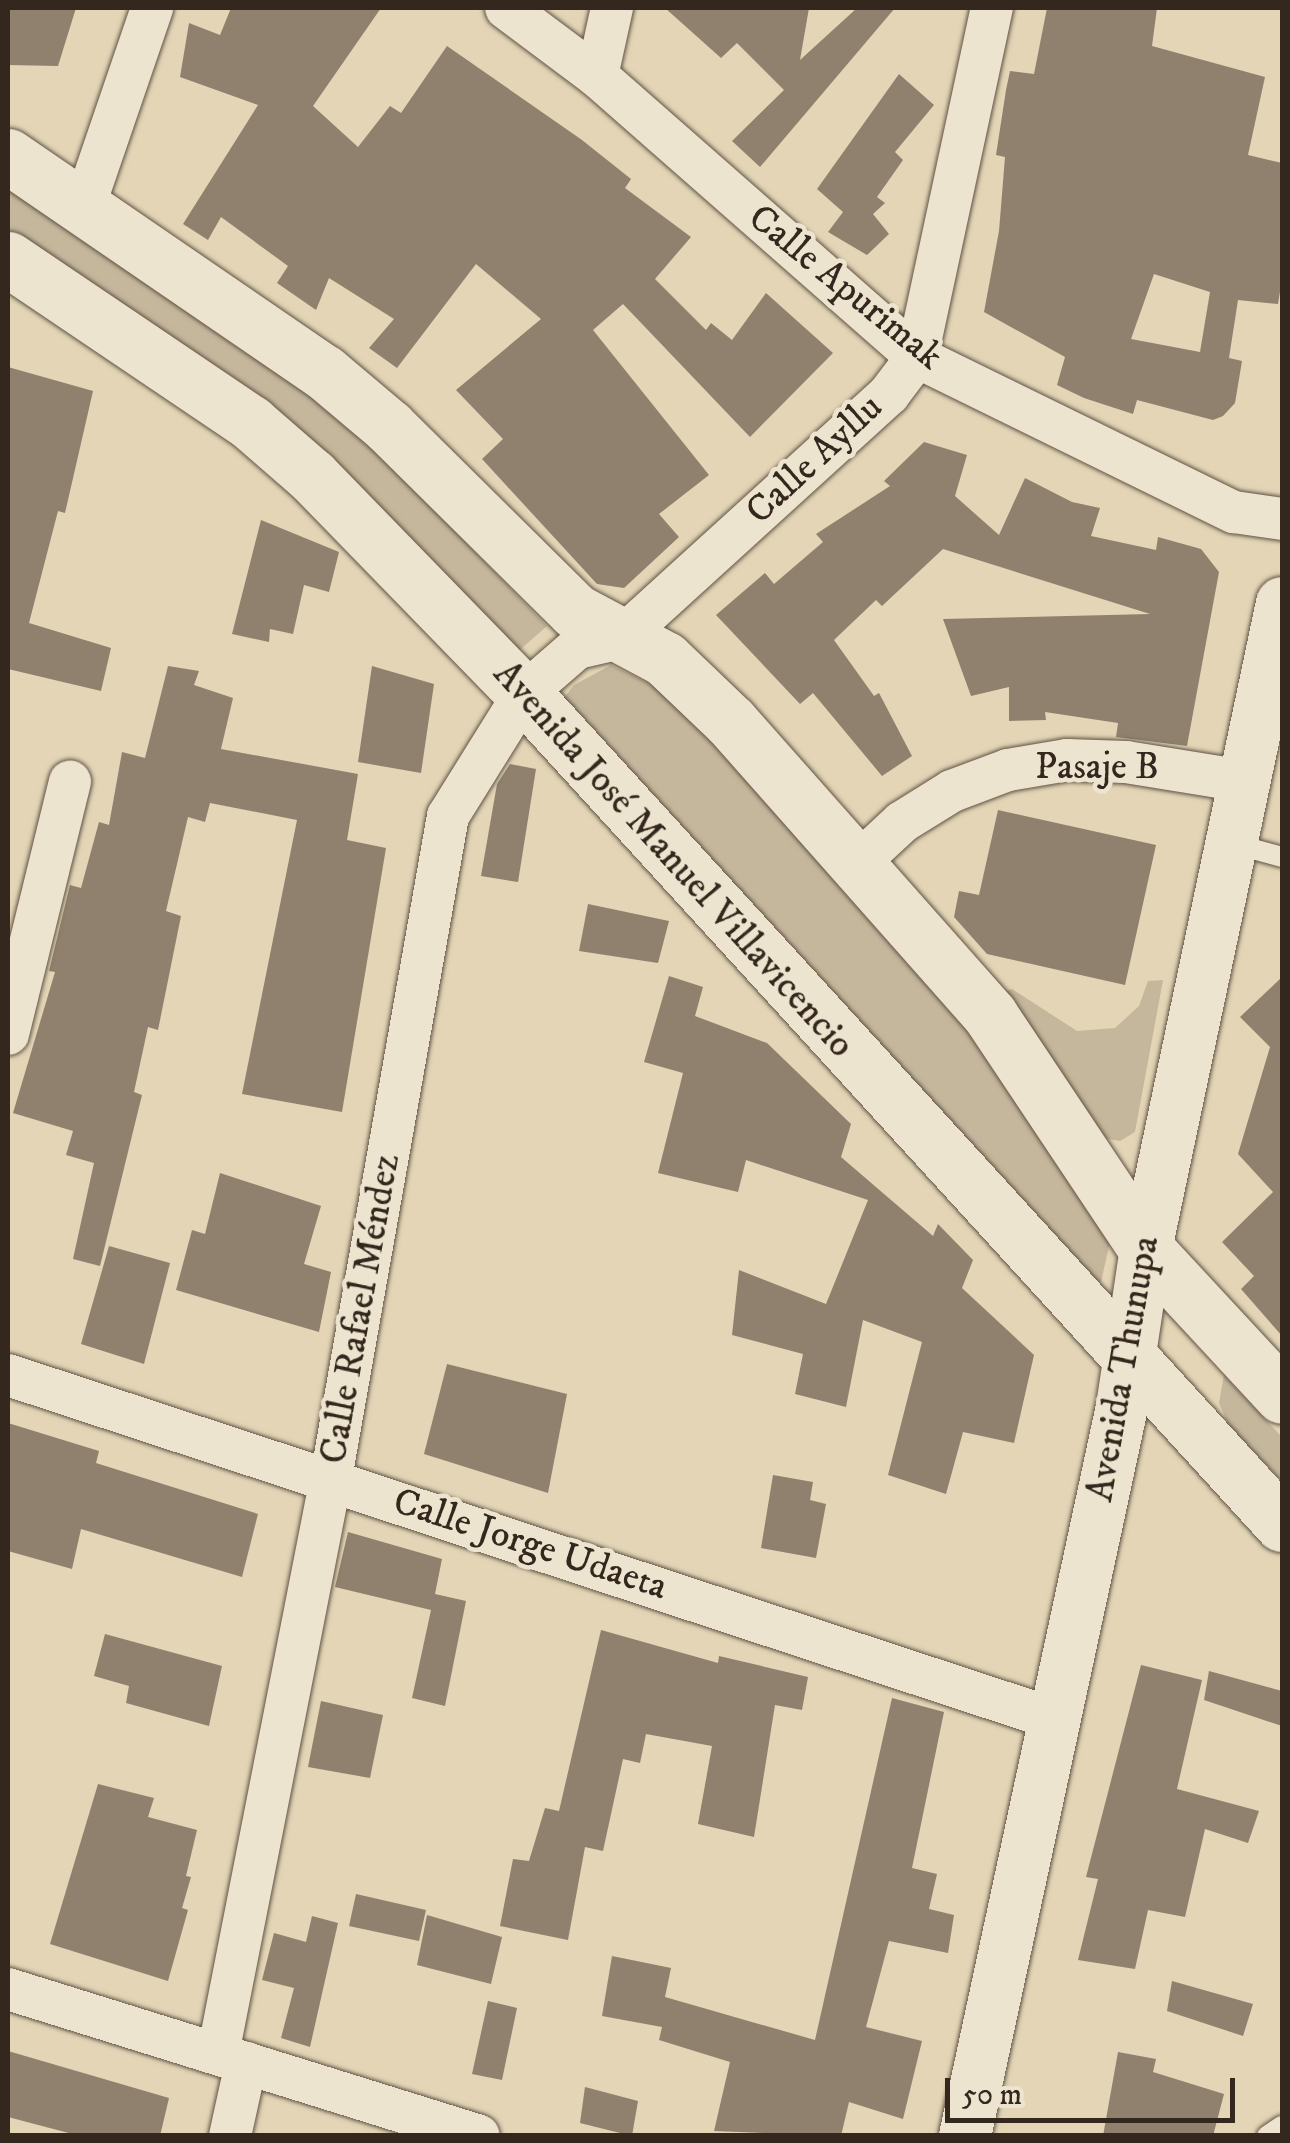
<!DOCTYPE html>
<html>
<head>
<meta charset="utf-8">
<style>
  body { margin:0 }
  #map { position:relative; width:1290px; height:2143px; overflow:hidden; background:#e3d5b6; font-family:"IM FELL DW Pica",serif }
  div>[style] { position:absolute }
  .green>* { inset:0; background:#c5b79c }
  .building>* { inset:0; background:#8f816d }
  .roads { filter:drop-shadow(0 0 2px #605243) drop-shadow(0 0 2px #605243) }
  .service>* { height:20px; margin:-10px; padding:0 10px; transform-origin:10px; border-radius:10px; background:#ede4d0 }
  .minor>* { height:42px; margin:-21px; padding:0 21px; transform-origin:21px; border-radius:21px; background:#ede4d0 }
  .tertiary>* { height:52px; margin:-26px; padding:0 26px; transform-origin:26px; border-radius:26px; background:#ede4d0 }
  .secondary>* { height:55px; margin:-27.5px; padding:0 27.5px; transform-origin:27.5px; border-radius:27.5px; background:#ede4d0 }
  span { translate:-50% -50%; white-space:nowrap; text-align:center; line-height:1.15; -webkit-text-stroke:9px #ede4d0; paint-order:stroke }
  .street-label { font-size:38px; color:#34271d }
  .frame { position:absolute; inset:0; border:10px solid #34271d; pointer-events:none }
  .scale { position:absolute; left:945px; top:2078px; width:290px; height:45px; box-sizing:border-box; border:5px solid #34271d; border-top:0; padding-left:12px; font-size:30px; line-height:35px; white-space:nowrap; color:#34271d; -webkit-text-stroke:8px #ede4d0; paint-order:stroke }
</style>
</head>
<body>
<div id="map">
  <div class="green">
    <div style="clip-path:polygon(8px 183px,327px 399px,547px 626px,514px 655px,8px 239px)"></div>
    <div style="clip-path:polygon(611px 665px,676px 697px,960px 1015px,1111px 1238px,1100px 1286px,561px 702px,574px 685px)"></div>
    <div style="clip-path:polygon(1163px 980px,1135px 1132px,1120px 1141px,1097px 1137px,992px 994px,1012px 989px,1077px 1031px,1115px 1028px,1139px 1006px,1148px 981px)"></div>
    <div style="clip-path:polygon(1224px 1375px,1282px 1437px,1282px 1481px,1229px 1426px,1219px 1403px)"></div>
  </div>
  <div class="building">
    <div style="clip-path:polygon(8px 8px,76px 8px,58px 66px,8px 65px)"></div>
    <div style="clip-path:polygon(231px 8px,381px 8px,313px 106px,358px 147px,390px 106px,401px 113px,447px 46px,582px 140px,631px 179px,625px 188px,691px 237px,655px 279px,706px 330px,711px 323px,732px 340px,766px 293px,833px 353px,750px 437px,623px 304px,593px 330px,709px 475px,659px 514px,679px 537px,624px 588px,597px 584px,482px 459px,503px 439px,456px 390px,541px 319px,476px 264px,397px 368px,369px 348px,394px 319px,329px 278px,316px 310px,277px 283px,288px 266px,221px 217px,208px 240px,183px 224px,258px 105px,180px 77px,189px 23px,220px 35px)"></div>
    <div style="clip-path:polygon(665px 8px,809px 8px,800px 60px,857px 8px,895px 8px,760px 167px,732px 141px,784px 90px,737px 43px,721px 58px)"></div>
    <div style="clip-path:polygon(evenodd,1047px 8px,1157px 8px,1152px 46px,1265px 77px,1248px 155px,1282px 163px,1282px 279px,1278px 304px,1238px 300px,1229px 358px,1242px 361px,1235px 403px,1223px 416px,1213px 420px,1137px 400px,1133px 414px,1084px 398px,1057px 385px,1065px 357px,984px 312px,999px 231px,1005px 157px,996px 155px,1006px 90px,1010px 71px,1034px 74px,1047px 8px,1154px 274px,1210px 292px,1200px 352px,1131px 339px,1154px 274px)"></div>
    <div style="clip-path:polygon(899px 74px,934px 105px,895px 152px,903px 160px,877px 197px,885px 203px,873px 214px,889px 234px,867px 255px,828px 232px,843px 212px,817px 189px)"></div>
    <div style="clip-path:polygon(8px 367px,93px 391px,65px 513px,58px 511px,29px 623px,111px 648px,101px 691px,8px 669px)"></div>
    <div style="clip-path:polygon(924px 442px,967px 455px,955px 496px,999px 535px,1025px 478px,1072px 502px,1100px 508px,1091px 536px,1156px 550px,1158px 537px,1201px 549px,1219px 572px,1187px 746px,1116px 737px,1118px 723px,1045px 712px,1046px 720px,1009px 721px,1009px 687px,971px 696px,943px 619px,1150px 614px,943px 549px,882px 606px,876px 600px,834px 640px,874px 696px,879px 693px,912px 756px,882px 776px,813px 693px,800px 704px,716px 615px,765px 573px,774px 584px,823px 542px,816px 534px,890px 486px,884px 481px)"></div>
    <div style="clip-path:polygon(261px 520px,339px 552px,329px 592px,304px 585px,293px 634px,270px 629px,269px 642px,232px 634px)"></div>
    <div style="clip-path:polygon(168px 666px,199px 671px,194px 685px,233px 698px,221px 749px,358px 774px,347px 840px,386px 848px,342px 1112px,242px 1094px,297px 820px,210px 803px,205px 822px,188px 817px,166px 911px,181px 916px,158px 1030px,148px 1027px,134px 1092px,142px 1095px,100px 1266px,73px 1259px,94px 1163px,66px 1155px,73px 1131px,13px 1113px,55px 972px,49px 971px,70px 885px,81px 888px,99px 822px,109px 825px,122px 752px,145px 758px)"></div>
    <div style="clip-path:polygon(372px 666px,434px 684px,421px 773px,358px 762px)"></div>
    <div style="clip-path:polygon(510px 764px,536px 769px,518px 882px,481px 876px,497px 784px)"></div>
    <div style="clip-path:polygon(998px 810px,1156px 845px,1125px 985px,987px 954px,954px 917px,959px 891px,979px 895px)"></div>
    <div style="clip-path:polygon(588px 904px,669px 921px,658px 963px,579px 951px)"></div>
    <div style="clip-path:polygon(669px 976px,703px 987px,695px 1016px,767px 1043px,851px 1124px,841px 1157px,933px 1236px,938px 1224px,973px 1260px,962px 1288px,1034px 1355px,1014px 1443px,963px 1432px,946px 1494px,888px 1475px,922px 1342px,863px 1320px,846px 1407px,795px 1394px,803px 1354px,732px 1335px,739px 1270px,826px 1304px,868px 1200px,746px 1160px,738px 1192px,658px 1173px,683px 1073px,644px 1062px)"></div>
    <div style="clip-path:polygon(1282px 977px,1282px 1336px,1241px 1289px,1254px 1276px,1222px 1242px,1273px 1192px,1238px 1154px,1270px 1047px,1240px 1017px)"></div>
    <div style="clip-path:polygon(220px 1173px,321px 1206px,304px 1264px,331px 1272px,319px 1332px,176px 1290px,192px 1230px,205px 1234px)"></div>
    <div style="clip-path:polygon(109px 1246px,170px 1263px,144px 1364px,81px 1344px)"></div>
    <div style="clip-path:polygon(447px 1364px,567px 1394px,548px 1493px,424px 1454px)"></div>
    <div style="clip-path:polygon(8px 1423px,99px 1451px,96px 1463px,258px 1514px,242px 1577px,81px 1529px,72px 1569px,8px 1551px)"></div>
    <div style="clip-path:polygon(773px 1475px,813px 1482px,810px 1500px,826px 1504px,816px 1558px,761px 1548px)"></div>
    <div style="clip-path:polygon(348px 1532px,442px 1559px,435px 1594px,466px 1601px,445px 1706px,412px 1698px,431px 1610px,335px 1587px)"></div>
    <div style="clip-path:polygon(601px 1630px,718px 1663px,719px 1656px,808px 1677px,802px 1710px,775px 1705px,754px 1837px,698px 1824px,712px 1746px,646px 1734px,640px 1763px,623px 1759px,603px 1851px,585px 1847px,568px 1940px,500px 1926px,513px 1859px,529px 1861px,545px 1808px,559px 1811px)"></div>
    <div style="clip-path:polygon(105px 1634px,222px 1666px,209px 1726px,126px 1703px,129px 1686px,94px 1676px)"></div>
    <div style="clip-path:polygon(1141px 1665px,1202px 1680px,1177px 1789px,1259px 1811px,1248px 1843px,1205px 1829px,1185px 1917px,1148px 1910px,1135px 1969px,1078px 1960px,1098px 1879px,1086px 1877px)"></div>
    <div style="clip-path:polygon(1209px 1671px,1282px 1691px,1282px 1726px,1204px 1700px)"></div>
    <div style="clip-path:polygon(892px 1698px,944px 1712px,912px 1868px,937px 1874px,929px 1909px,954px 1915px,948px 1953px,889px 1941px,866px 2027px,922px 2041px,903px 2119px,849px 2102px,841px 2136px,714px 2131px,730px 2062px,659px 2040px,662px 2027px,602px 2016px,612px 1956px,671px 1968px,665px 1997px,815px 2040px)"></div>
    <div style="clip-path:polygon(321px 1701px,383px 1715px,370px 1778px,308px 1767px)"></div>
    <div style="clip-path:polygon(98px 1784px,154px 1798px,148px 1817px,197px 1830px,186px 1876px,191px 1877px,182px 1908px,188px 1910px,168px 1981px,50px 1944px)"></div>
    <div style="clip-path:polygon(356px 1894px,426px 1910px,419px 1941px,349px 1926px)"></div>
    <div style="clip-path:polygon(427px 1915px,502px 1937px,491px 1984px,417px 1965px)"></div>
    <div style="clip-path:polygon(312px 1916px,338px 1923px,310px 2047px,281px 2038px,294px 1988px,262px 1980px,274px 1933px,306px 1942px)"></div>
    <div style="clip-path:polygon(1172px 1981px,1253px 2004px,1243px 2036px,1167px 2011px)"></div>
    <div style="clip-path:polygon(488px 2001px,517px 2008px,502px 2080px,472px 2074px)"></div>
    <div style="clip-path:polygon(8px 2051px,169px 2098px,160px 2136px,80px 2136px,8px 2117px)"></div>
    <div style="clip-path:polygon(1118px 2052px,1156px 2059px,1153px 2072px,1224px 2094px,1213px 2136px,1103px 2136px)"></div>
    <div style="clip-path:polygon(585px 2087px,638px 2101px,632px 2136px,580px 2123px)"></div>
  </div>
  <div class="roads">
    <div class="service">
      <div style="left:1231px;top:843px;width:53px;rotate:15.4deg"></div>
      <div style="left:1267px;top:2136px;width:18px;rotate:-34deg"></div>
    </div>
    <div class="minor">
      <div style="left:506px;top:8px;width:114px;rotate:36.8deg"></div>
      <div style="left:597px;top:76px;width:426px;rotate:41.3deg"></div>
      <div style="left:917px;top:357px;width:353px;rotate:26.1deg"></div>
      <div style="left:1234px;top:512px;width:49px;rotate:8.3deg"></div>
      <div style="left:597px;top:76px;width:70px;rotate:-77.6deg"></div>
      <div style="left:84px;top:207px;width:210px;rotate:-71.1deg"></div>
      <div style="left:858px;top:863px;width:60px;rotate:-43deg"></div>
      <div style="left:902px;top:822px;width:59px;rotate:-31.8deg"></div>
      <div style="left:952px;top:791px;width:60px;rotate:-20.6deg"></div>
      <div style="left:1008px;top:770px;width:60px;rotate:-9.6deg"></div>
      <div style="left:1067px;top:760px;width:59px;rotate:1.9deg"></div>
      <div style="left:1126px;top:762px;width:119px;rotate:9.2deg"></div>
      <div style="left:8px;top:1034px;width:260px;rotate:-76.2deg"></div>
      <div style="left:8px;top:1375px;width:1098px;rotate:18.2deg"></div>
      <div style="left:8px;top:1989px;width:493px;rotate:17.3deg"></div>
      <div style="left:218px;top:2054px;width:587px;rotate:-78.9deg"></div>
      <div style="left:331px;top:1478px;width:672px;rotate:-79.98deg"></div>
      <div style="left:448px;top:816px;width:144px;rotate:-58.1deg"></div>
      <div style="left:524px;top:694px;width:70px;rotate:-41deg"></div>
      <div style="left:577px;top:648px;width:45px;rotate:-12.8deg"></div>
      <div style="left:621px;top:638px;width:362px;rotate:-42.3deg"></div>
      <div style="left:889px;top:394px;width:46px;rotate:-52.9deg"></div>
      <div style="left:917px;top:357px;width:357px;rotate:-77.9deg"></div>
      <div style="left:230px;top:2136px;width:75px;rotate:-77.6deg"></div>
    </div>
    <div class="tertiary">
      <div style="left:965px;top:2136px;width:746px;rotate:-77.85deg"></div>
      <div style="left:1122px;top:1407px;width:160px;rotate:-81.4deg"></div>
      <div style="left:1146px;top:1249px;width:660px;rotate:-78.11deg"></div>
    </div>
    <div class="secondary">
      <div style="left:8px;top:156px;width:383px;rotate:34.4deg"></div>
      <div style="left:324px;top:372px;width:85px;rotate:40.2deg"></div>
      <div style="left:389px;top:427px;width:262px;rotate:44.7deg"></div>
      <div style="left:575px;top:611px;width:102px;rotate:28.1deg"></div>
      <div style="left:665px;top:659px;width:91px;rotate:43.7deg"></div>
      <div style="left:731px;top:722px;width:391px;rotate:48.5deg"></div>
      <div style="left:990px;top:1015px;width:281px;rotate:56.3deg"></div>
      <div style="left:1146px;top:1249px;width:200px;rotate:47.2deg"></div>
      <div style="left:8px;top:259px;width:293px;rotate:34deg"></div>
      <div style="left:251px;top:423px;width:81px;rotate:41deg"></div>
      <div style="left:312px;top:476px;width:304px;rotate:45.8deg"></div>
      <div style="left:524px;top:694px;width:1124px;rotate:47.6deg"></div>
    </div>
  </div>
  <div class="street-label">
    <span style="left:845px;top:288px;rotate:39deg">Calle Apurimak</span>
    <span style="left:815px;top:460px;rotate:-43deg">Calle Ayllu</span>
    <span style="left:1097px;top:768px">Pasaje B</span>
    <span style="left:673px;top:860px;rotate:48deg">Avenida José Manuel Villavicencio</span>
    <span style="left:361px;top:1309px;rotate:-80deg">Calle Rafael Méndez</span>
    <span style="left:1124px;top:1369px;rotate:-80deg">Avenida Thunupa</span>
    <span style="left:530px;top:1545px;rotate:18deg">Calle Jorge Udaeta</span>
  </div>
  <div class="frame"></div>
  <div class="scale">50 m</div>
</div>
</body>
</html>
